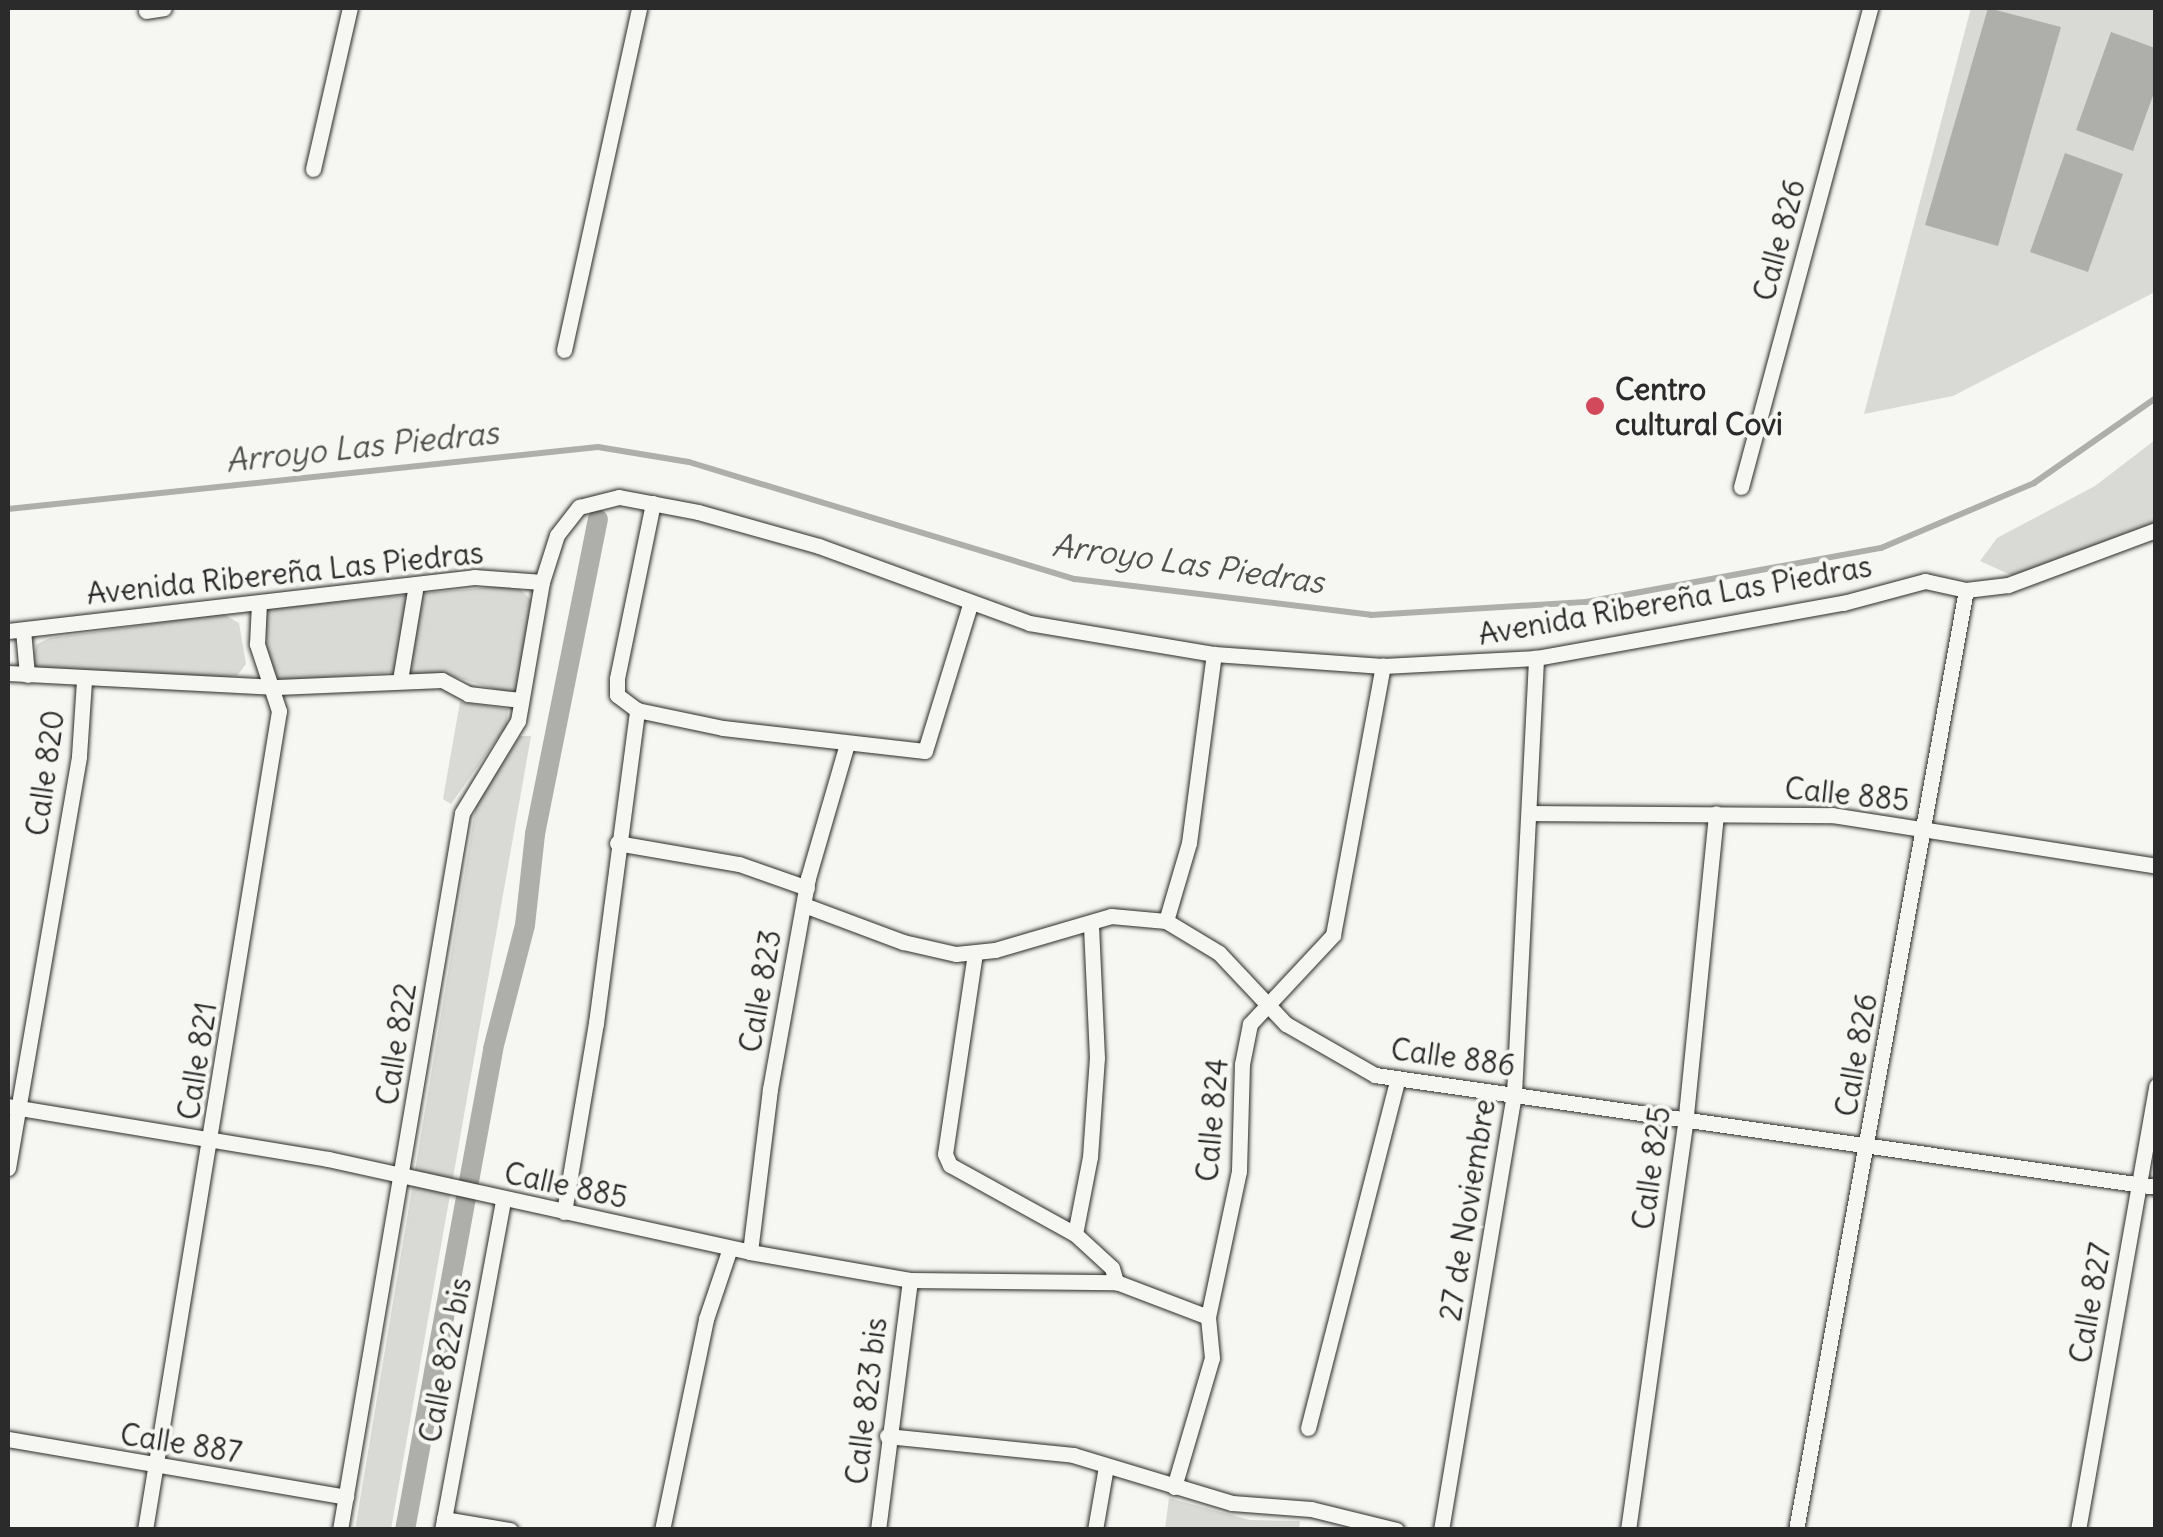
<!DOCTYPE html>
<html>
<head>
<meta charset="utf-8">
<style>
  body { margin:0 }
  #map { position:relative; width:2163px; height:1537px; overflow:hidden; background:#f6f6f2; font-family:Delius,sans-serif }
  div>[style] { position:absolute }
  .green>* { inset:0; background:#d9d9d5 }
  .water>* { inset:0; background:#aeaeab }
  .stream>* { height:6px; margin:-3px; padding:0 3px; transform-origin:3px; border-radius:3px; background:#aeaeab }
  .canal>* { height:20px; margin:-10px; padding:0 10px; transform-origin:10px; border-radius:10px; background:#aeaeab }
  .roads { filter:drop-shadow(0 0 2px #2b2b2b) drop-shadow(0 0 2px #2b2b2b) }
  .street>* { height:15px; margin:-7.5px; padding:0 7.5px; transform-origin:7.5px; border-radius:7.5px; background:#f6f6f2 }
  .dots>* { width:28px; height:28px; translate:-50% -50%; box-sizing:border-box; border:5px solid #f6f6f2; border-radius:50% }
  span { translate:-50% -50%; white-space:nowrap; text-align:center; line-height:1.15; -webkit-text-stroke:8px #f6f6f2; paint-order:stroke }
  .street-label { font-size:30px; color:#2b2b2b }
  .poi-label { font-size:30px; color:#2b2b2b; font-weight:700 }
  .left { translate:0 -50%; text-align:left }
  .water-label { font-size:32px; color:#525251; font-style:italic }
  .frame { position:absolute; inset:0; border:10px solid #2b2b2b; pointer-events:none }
</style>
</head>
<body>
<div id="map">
  <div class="green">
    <div style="clip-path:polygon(1971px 8px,2155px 8px,2155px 292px,1953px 396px,1864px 414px)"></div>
    <div style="clip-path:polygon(2155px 440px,2155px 521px,2102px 549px,2013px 576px,1980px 561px,1997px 538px,2095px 486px)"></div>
    <div style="clip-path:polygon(516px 585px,532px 601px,515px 695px,449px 675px,409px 675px,423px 593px)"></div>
    <div style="clip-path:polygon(407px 595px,394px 672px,280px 681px,268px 665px,264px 609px)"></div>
    <div style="clip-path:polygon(223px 614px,239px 623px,246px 664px,237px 676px,192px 680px,37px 668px,32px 661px,37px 644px,50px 638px)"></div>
    <div style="clip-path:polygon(460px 702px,508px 709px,507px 725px,451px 804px,443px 799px)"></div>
    <div style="clip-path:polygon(520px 736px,531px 736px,391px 1529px,355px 1530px,476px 805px)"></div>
    <div style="clip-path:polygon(1169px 1498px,1250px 1520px,1300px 1521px,1299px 1529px,1165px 1529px)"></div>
  </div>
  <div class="water">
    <div style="clip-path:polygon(1988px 8px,2061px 27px,1998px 246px,1925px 225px)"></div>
    <div style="clip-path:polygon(2111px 32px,2155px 48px,2155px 90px,2133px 151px,2076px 130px)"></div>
    <div style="clip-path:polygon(2065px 153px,2123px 174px,2088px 272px,2030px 252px)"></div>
  </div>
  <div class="stream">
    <div style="left:8px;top:509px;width:593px;rotate:-6deg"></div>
    <div style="left:598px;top:447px;width:92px;rotate:9.4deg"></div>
    <div style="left:689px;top:462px;width:403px;rotate:16.9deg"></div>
    <div style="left:1075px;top:579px;width:298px;rotate:6.9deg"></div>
    <div style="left:1371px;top:615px;width:215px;rotate:-3.5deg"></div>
    <div style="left:1586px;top:602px;width:300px;rotate:-10.4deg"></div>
    <div style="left:1881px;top:548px;width:166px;rotate:-23deg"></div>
    <div style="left:2034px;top:483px;width:149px;rotate:-34.9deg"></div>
  </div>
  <div class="canal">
    <div style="left:405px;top:1530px;width:489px;rotate:-79.6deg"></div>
    <div style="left:493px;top:1049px;width:128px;rotate:-75.5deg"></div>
    <div style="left:525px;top:925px;width:92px;rotate:-83.7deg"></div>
    <div style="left:535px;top:834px;width:321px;rotate:-78.7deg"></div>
  </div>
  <div class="roads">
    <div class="street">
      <div style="left:146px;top:11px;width:18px;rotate:-9deg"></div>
      <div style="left:313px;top:169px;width:165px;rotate:-77.1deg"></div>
      <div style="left:564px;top:350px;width:350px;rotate:-77.6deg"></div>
      <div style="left:1741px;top:487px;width:496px;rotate:-74.9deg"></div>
      <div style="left:653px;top:503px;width:180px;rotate:101.6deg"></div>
      <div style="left:617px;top:679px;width:16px;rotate:90deg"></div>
      <div style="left:617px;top:695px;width:25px;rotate:37deg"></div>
      <div style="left:637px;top:710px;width:88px;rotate:11.8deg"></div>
      <div style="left:723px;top:728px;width:203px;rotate:6.5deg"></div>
      <div style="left:925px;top:751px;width:153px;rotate:-72.9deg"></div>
      <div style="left:23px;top:630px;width:45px;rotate:84.9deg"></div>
      <div style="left:8px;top:631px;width:469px;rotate:-6.6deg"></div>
      <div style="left:474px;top:577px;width:68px;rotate:4.2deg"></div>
      <div style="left:8px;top:673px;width:269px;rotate:3deg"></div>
      <div style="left:277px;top:687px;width:165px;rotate:-2.4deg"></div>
      <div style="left:442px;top:680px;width:30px;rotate:28deg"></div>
      <div style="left:468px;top:694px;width:53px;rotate:6.5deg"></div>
      <div style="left:400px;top:680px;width:97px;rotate:-80.5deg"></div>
      <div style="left:1531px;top:813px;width:301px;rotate:0.4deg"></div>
      <div style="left:1832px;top:815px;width:328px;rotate:8.9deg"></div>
      <div style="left:617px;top:843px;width:124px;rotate:9.8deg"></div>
      <div style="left:739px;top:864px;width:72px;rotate:19.4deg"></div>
      <div style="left:804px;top:905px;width:106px;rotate:20.5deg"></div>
      <div style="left:903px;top:942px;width:54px;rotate:12.8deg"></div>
      <div style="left:956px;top:954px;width:39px;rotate:-6deg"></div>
      <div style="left:995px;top:950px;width:121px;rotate:-16.3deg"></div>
      <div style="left:1111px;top:916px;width:55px;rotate:5.2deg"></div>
      <div style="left:1166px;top:921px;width:62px;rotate:31.1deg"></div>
      <div style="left:1219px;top:953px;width:98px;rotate:46.7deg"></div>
      <div style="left:1286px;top:1024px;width:103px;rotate:29.8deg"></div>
      <div style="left:1375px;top:1075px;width:789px;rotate:8.16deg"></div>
      <div style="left:1166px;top:921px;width:81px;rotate:-73.6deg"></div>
      <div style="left:1189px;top:843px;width:191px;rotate:-82.5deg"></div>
      <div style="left:975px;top:953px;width:203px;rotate:98.5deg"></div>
      <div style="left:945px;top:1154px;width:12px;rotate:66deg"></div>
      <div style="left:950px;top:1165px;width:143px;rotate:28.9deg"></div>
      <div style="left:1075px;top:1234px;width:50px;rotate:42.6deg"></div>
      <div style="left:1112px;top:1268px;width:15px;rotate:74deg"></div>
      <div style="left:1116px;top:1282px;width:98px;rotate:20.8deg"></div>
      <div style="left:8px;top:1106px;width:324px;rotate:9.4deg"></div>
      <div style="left:328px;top:1159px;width:432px;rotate:12.4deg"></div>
      <div style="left:750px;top:1252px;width:162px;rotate:9.9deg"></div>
      <div style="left:910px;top:1280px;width:206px;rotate:0.6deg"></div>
      <div style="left:8px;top:1168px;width:418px;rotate:-80.2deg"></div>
      <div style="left:79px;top:756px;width:75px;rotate:-86.2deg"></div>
      <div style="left:564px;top:1212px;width:192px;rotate:-80.4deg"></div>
      <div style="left:596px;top:1023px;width:316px;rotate:-82.5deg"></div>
      <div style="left:1075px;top:1234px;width:78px;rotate:-79deg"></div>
      <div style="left:1090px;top:1157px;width:99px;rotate:-86deg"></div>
      <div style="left:1097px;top:1058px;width:134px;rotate:-92.6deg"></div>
      <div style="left:750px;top:1252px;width:164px;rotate:-83deg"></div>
      <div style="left:770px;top:1089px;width:214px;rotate:-79.8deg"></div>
      <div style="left:808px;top:878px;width:140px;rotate:-73.8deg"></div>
      <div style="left:1308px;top:1428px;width:358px;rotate:-75.6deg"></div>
      <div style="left:887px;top:1436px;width:187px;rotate:5.8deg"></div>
      <div style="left:1073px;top:1455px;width:166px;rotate:16.8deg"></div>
      <div style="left:1232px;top:1503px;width:79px;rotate:4.3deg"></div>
      <div style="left:1311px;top:1509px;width:88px;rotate:13.9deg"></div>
      <div style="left:8px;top:1439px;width:343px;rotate:9.7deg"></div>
      <div style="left:1174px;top:1487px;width:134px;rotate:-73.6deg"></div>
      <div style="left:1212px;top:1358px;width:41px;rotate:-95.6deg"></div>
      <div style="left:1208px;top:1317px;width:149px;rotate:-78deg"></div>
      <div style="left:1239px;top:1171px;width:107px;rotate:-88.4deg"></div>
      <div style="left:1242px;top:1064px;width:41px;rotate:-78.7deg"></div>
      <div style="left:1250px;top:1024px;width:122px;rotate:-47deg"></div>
      <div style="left:1333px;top:935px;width:274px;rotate:-79.5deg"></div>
      <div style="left:444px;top:1519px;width:67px;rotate:9.5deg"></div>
      <div style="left:145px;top:1530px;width:830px;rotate:-80.71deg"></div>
      <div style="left:279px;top:711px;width:71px;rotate:-108.2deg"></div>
      <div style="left:257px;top:644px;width:41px;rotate:-87.2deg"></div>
      <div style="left:340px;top:1530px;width:727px;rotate:-80.34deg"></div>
      <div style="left:462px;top:813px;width:108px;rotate:-58.7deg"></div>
      <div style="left:518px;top:721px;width:141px;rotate:-80.2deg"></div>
      <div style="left:542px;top:582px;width:49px;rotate:-72.3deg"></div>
      <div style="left:557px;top:535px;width:36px;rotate:-52deg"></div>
      <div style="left:579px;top:507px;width:41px;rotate:-14deg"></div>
      <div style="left:619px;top:497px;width:80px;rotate:10.8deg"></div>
      <div style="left:698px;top:512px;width:126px;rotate:15.7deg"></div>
      <div style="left:819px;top:546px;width:224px;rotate:20.1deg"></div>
      <div style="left:1029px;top:623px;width:188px;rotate:9.5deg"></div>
      <div style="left:1214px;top:654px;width:169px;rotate:4.1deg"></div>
      <div style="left:1383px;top:666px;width:153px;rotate:-3deg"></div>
      <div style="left:1536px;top:658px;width:312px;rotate:-10.2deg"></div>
      <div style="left:1843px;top:603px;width:85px;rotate:-15deg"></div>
      <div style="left:1925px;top:581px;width:42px;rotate:12.4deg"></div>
      <div style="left:1966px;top:590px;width:42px;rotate:-6.8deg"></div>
      <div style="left:2008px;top:585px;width:158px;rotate:-20.4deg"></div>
      <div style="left:442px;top:1530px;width:336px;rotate:-79.5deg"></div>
      <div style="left:662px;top:1530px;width:216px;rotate:-78.2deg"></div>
      <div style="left:706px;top:1319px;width:75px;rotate:-71.3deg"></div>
      <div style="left:878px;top:1530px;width:252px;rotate:-82.7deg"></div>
      <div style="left:1095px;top:1530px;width:65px;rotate:-80.2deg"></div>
      <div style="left:1441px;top:1530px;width:442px;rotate:-80.5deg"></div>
      <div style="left:1514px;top:1094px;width:437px;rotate:-87.1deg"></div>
      <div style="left:1628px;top:1530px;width:419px;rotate:-82deg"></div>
      <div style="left:1686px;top:1115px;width:303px;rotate:-84.3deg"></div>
      <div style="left:1796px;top:1530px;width:955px;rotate:-79.75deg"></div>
      <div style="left:2078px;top:1530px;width:451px;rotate:-80deg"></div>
    </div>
  </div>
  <div class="dots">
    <div style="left:1595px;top:406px;background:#d1495b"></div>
  </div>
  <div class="street-label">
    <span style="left:1779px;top:240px;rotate:-75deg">Calle 826</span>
    <span style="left:285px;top:573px;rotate:-6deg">Avenida Ribereña Las Piedras</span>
    <span style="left:1675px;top:600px;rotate:-10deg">Avenida Ribereña Las Piedras</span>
    <span style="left:45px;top:773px;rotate:-82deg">Calle 820</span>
    <span style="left:1847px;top:794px;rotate:6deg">Calle 885</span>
    <span style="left:760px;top:991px;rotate:-80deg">Calle 823</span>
    <span style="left:396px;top:1044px;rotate:-81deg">Calle 822</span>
    <span style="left:1856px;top:1055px;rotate:-80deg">Calle 826</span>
    <span style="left:1453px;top:1057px;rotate:8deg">Calle 886</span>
    <span style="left:197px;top:1061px;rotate:-81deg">Calle 821</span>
    <span style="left:1212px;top:1120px;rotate:-85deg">Calle 824</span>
    <span style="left:1651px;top:1168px;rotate:-82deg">Calle 825</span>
    <span style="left:566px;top:1185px;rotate:12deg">Calle 885</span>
    <span style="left:1467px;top:1210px;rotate:-81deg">27 de Noviembre</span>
    <span style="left:2090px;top:1303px;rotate:-80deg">Calle 827</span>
    <span style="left:445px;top:1360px;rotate:-79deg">Calle 822 bis</span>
    <span style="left:866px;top:1401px;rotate:-83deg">Calle 823 bis</span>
    <span style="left:181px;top:1443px;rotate:9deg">Calle 887</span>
  </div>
  <div class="poi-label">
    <span class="left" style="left:1615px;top:406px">Centro<br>cultural Covi</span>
  </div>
  <div class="water-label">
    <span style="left:362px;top:447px;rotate:-6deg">Arroyo Las Piedras</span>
    <span style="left:1188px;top:564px;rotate:8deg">Arroyo Las Piedras</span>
  </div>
  <div class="frame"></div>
</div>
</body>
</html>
